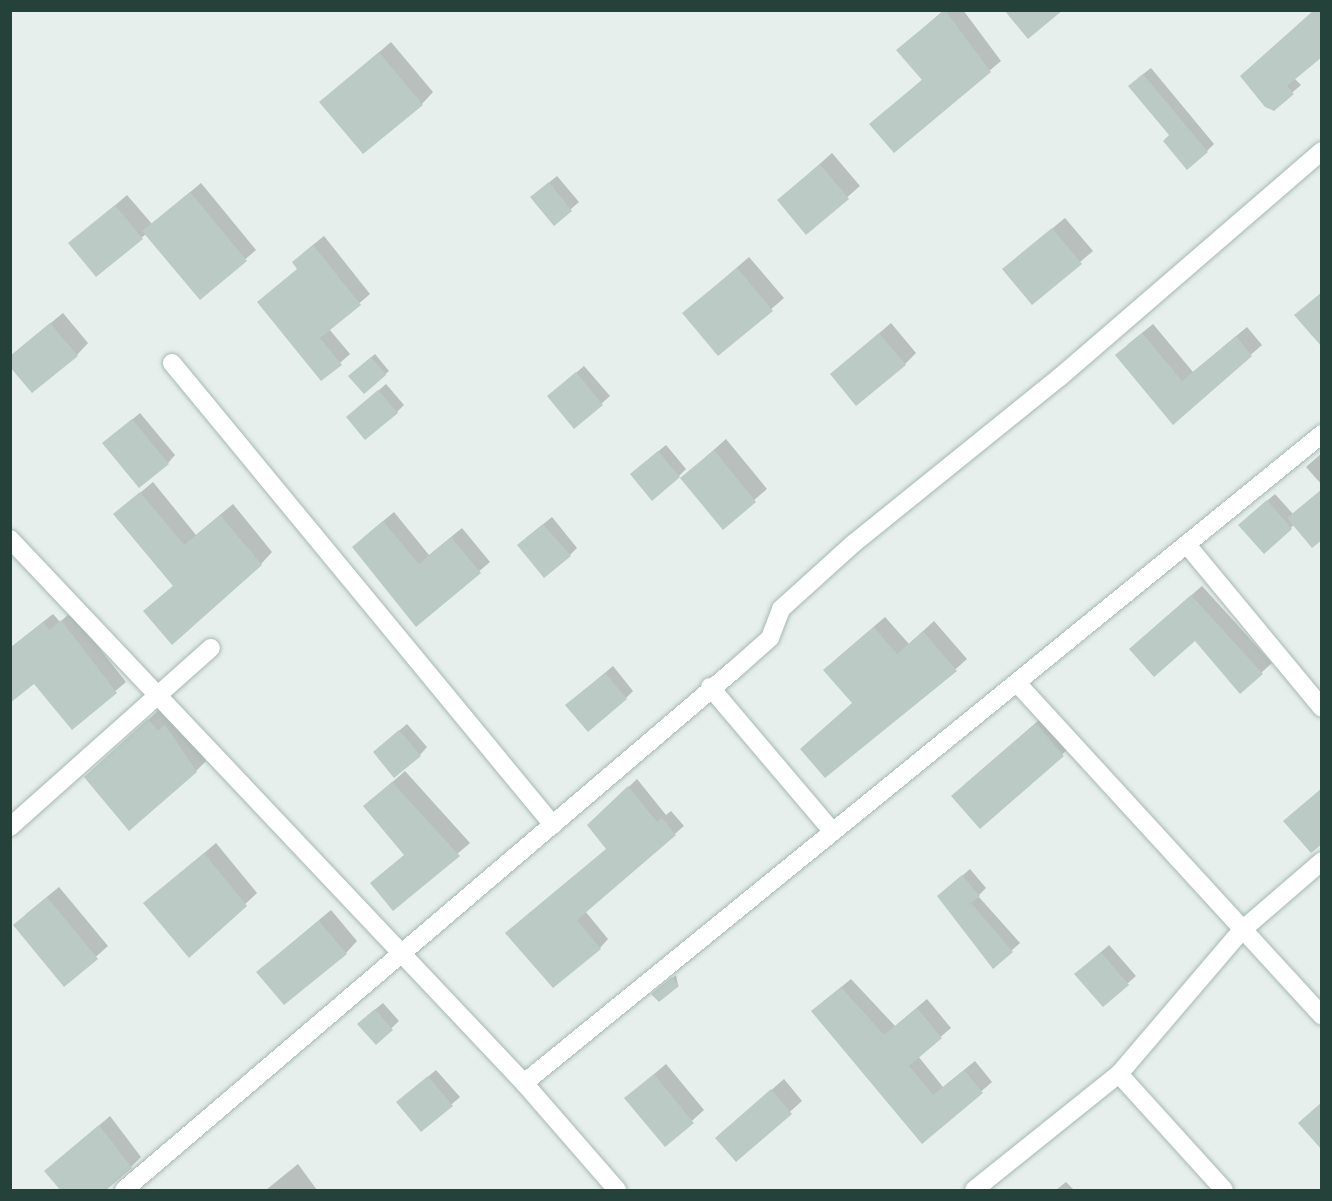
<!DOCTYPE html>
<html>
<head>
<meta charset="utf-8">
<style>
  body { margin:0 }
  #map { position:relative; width:1332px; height:1201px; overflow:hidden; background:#e6efeb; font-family:Barlow,sans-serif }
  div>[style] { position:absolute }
  .shadow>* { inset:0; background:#0003 }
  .building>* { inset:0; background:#bbcac4 }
  .roads { filter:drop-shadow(0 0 2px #a8b8b2) drop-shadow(0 0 2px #a8b8b2) }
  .minor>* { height:18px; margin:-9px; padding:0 9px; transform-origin:9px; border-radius:9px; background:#fff }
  span { translate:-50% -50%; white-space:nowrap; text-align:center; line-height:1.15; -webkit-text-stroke:5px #f7fbf9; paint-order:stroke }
  .frame { position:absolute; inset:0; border:12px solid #24423a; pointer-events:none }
</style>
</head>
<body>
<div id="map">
  <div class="shadow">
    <div style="clip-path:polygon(944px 10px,963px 10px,1001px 61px,894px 151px,871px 124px,923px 79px,909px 40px)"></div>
    <div style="clip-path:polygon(391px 42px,433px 92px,422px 104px,321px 102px)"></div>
    <div style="clip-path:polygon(1151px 68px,1214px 144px,1207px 151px,1171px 135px,1138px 78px)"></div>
    <div style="clip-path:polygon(1242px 76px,1294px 78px,1301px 85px,1274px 108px)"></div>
    <div style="clip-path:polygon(832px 153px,860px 186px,806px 233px,779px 200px)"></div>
    <div style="clip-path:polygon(557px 176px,579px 202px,554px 224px,540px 190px)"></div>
    <div style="clip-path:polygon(201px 183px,256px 250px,200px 298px,146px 234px,96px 275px,70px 244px,127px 195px,152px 224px)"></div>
    <div style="clip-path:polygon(1065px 218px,1093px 251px,1032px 303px,1016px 258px)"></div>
    <div style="clip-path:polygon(324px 236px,370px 294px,329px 329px,350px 354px,322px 379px,298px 268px,303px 253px)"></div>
    <div style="clip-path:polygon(749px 257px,784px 298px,719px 354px,684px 313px)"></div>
    <div style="clip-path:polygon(63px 313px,88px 343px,77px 355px,19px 349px)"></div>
    <div style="clip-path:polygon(891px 323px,916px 353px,905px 364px,832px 374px)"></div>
    <div style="clip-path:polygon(1153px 324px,1193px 372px,1247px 327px,1262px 345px,1173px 422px,1127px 345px)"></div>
    <div style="clip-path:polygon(375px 354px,389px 371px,364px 392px,353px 373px)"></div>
    <div style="clip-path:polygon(584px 366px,610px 396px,575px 427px,557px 389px)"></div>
    <div style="clip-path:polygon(386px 384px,404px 405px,397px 412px,348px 417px)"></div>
    <div style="clip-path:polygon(140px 413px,175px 455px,168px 463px,112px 436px)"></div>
    <div style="clip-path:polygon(726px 439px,767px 489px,723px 527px,682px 478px)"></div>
    <div style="clip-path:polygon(666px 445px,686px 469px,679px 476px,639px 467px)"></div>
    <div style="clip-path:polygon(1322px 453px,1322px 485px,1306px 467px)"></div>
    <div style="clip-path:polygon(153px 482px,196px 535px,233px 504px,272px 552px,261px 564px,145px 611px,174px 585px,115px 514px)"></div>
    <div style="clip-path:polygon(1275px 494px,1293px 514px,1294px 525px,1264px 552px,1248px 517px)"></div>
    <div style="clip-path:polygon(394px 512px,429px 555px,462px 528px,490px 562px,416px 625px,364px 537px)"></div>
    <div style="clip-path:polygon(552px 517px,577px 548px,570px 555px,526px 538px)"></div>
    <div style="clip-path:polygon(1202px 586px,1272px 663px,1240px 692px,1195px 639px,1141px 639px)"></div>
    <div style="clip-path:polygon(71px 612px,126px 682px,72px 728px,10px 648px,53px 614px,60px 622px)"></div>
    <div style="clip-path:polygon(885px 617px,909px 644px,934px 621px,967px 659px,934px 688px,854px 702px,836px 659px)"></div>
    <div style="clip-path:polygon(613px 666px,633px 691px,626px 698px,575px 698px)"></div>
    <div style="clip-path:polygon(159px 710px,169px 721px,176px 716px,206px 761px,196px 771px,96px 767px)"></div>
    <div style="clip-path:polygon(1047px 713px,1074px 744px,980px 827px,964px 785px)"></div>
    <div style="clip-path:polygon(407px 724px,427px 747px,420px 755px,382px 745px)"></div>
    <div style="clip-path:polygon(405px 771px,470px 843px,394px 908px,405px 854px,365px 806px)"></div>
    <div style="clip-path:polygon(637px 779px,666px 815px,671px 811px,684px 826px,585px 911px,608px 939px,600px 948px,507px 933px,608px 848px,589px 825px)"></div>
    <div style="clip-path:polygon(216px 843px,257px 893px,189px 956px,145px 903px)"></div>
    <div style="clip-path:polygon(970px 869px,986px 888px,978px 896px,1020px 943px,993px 967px,947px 889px)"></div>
    <div style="clip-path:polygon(59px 887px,108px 946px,64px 985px,26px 914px)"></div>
    <div style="clip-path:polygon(331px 910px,357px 941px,346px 953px,270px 961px)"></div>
    <div style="clip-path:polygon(1109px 945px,1136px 976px,1103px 1005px,1084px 967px)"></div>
    <div style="clip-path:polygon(676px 975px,678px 985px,657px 991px)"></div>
    <div style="clip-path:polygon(851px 979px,895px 1026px,927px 999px,951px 1028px,918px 1056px,943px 1087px,975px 1061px,992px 1082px,922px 1142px,823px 1002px)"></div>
    <div style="clip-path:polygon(383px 1003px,399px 1021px,376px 1043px,367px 1016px)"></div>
    <div style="clip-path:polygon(666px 1064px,704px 1110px,665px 1145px,626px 1098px)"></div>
    <div style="clip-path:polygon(436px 1070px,460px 1097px,422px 1130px,406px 1095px)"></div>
    <div style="clip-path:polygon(784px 1079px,802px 1101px,736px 1160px,717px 1138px)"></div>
    <div style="clip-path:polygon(110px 1116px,141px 1157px,131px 1167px,46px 1171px)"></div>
    <div style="clip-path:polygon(298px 1164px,317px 1190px,266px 1190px)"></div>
    <div style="clip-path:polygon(1066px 1182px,1074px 1190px,1056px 1190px)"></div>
  </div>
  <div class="building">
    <div style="clip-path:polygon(945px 10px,991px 72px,894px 153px,869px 124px,922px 80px,896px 50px)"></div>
    <div style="clip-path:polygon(1004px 10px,1063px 10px,1028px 39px)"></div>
    <div style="clip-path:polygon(1314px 10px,1322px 10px,1322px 57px,1287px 86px,1294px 94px,1274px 111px,1265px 107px,1240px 76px)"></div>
    <div style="clip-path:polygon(379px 52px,423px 105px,363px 154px,319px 102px)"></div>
    <div style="clip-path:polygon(1143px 74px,1208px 152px,1187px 170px,1163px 141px,1169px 135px,1128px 86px)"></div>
    <div style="clip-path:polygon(820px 164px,849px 199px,806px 235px,777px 200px)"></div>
    <div style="clip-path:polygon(549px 182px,572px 211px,554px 226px,530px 197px)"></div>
    <div style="clip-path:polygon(190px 192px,247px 261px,200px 300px,142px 231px)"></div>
    <div style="clip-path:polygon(115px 205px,143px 239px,96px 277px,68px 243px)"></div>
    <div style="clip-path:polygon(1052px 228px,1082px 264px,1032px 305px,1002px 269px)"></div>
    <div style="clip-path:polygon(313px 245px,361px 305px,320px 338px,342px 365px,321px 381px,257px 302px,297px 269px,292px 262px)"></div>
    <div style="clip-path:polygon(737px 268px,773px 311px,718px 356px,682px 313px)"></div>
    <div style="clip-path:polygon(1322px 292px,1322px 347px,1294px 315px)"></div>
    <div style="clip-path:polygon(50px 323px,78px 356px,32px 393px,10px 367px,10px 356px)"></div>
    <div style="clip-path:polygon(879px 333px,906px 365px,856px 406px,830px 374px)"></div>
    <div style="clip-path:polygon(1142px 333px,1182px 381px,1236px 336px,1252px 356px,1173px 425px,1115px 355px)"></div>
    <div style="clip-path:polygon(371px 357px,386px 375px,364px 394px,348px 376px)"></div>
    <div style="clip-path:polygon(576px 372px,603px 405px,574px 429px,547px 396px)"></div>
    <div style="clip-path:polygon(378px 390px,398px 413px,365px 440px,346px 417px)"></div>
    <div style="clip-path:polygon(132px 419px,169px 464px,139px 488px,102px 443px)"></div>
    <div style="clip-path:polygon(714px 450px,756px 502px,723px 530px,680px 478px)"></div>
    <div style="clip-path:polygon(658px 451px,680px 477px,652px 501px,630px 474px)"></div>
    <div style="clip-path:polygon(1322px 489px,1322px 540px,1312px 548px,1287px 518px)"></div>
    <div style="clip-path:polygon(140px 492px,184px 545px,220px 515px,262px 565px,172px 645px,143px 611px,173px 586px,113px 514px)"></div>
    <div style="clip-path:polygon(1267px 500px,1292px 529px,1264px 554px,1238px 525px)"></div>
    <div style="clip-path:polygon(383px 521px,419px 564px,451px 537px,481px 573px,416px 627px,352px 547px)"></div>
    <div style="clip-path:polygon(543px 524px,571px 556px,544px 578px,517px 545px)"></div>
    <div style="clip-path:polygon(1191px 595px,1263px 674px,1240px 694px,1195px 641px,1154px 677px,1129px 649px)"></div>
    <div style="clip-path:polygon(61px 620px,117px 693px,72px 730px,34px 684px,10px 703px,10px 648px,43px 622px,50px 630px)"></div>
    <div style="clip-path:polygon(874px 627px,897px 654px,923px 631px,957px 671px,825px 778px,800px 749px,852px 703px,823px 670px)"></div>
    <div style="clip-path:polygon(605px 673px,627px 699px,588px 732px,565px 705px)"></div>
    <div style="clip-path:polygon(148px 719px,158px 730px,165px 725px,197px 772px,129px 831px,84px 777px)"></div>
    <div style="clip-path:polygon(1036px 723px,1064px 756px,980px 829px,951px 796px)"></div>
    <div style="clip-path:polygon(399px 730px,421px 756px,394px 778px,373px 752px)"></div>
    <div style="clip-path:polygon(392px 782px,460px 856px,393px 911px,370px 883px,404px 855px,363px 806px)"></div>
    <div style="clip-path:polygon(628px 786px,657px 822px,662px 818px,676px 835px,577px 920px,601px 949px,553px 988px,505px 933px,606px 849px,587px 825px)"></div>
    <div style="clip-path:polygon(1322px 788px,1322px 844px,1311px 853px,1283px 821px)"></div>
    <div style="clip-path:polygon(204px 853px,247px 906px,189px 958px,143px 903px)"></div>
    <div style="clip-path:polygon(962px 875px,980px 896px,971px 903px,1013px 952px,993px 969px,937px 896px)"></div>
    <div style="clip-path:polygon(47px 897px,98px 959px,64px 987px,13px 925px)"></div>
    <div style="clip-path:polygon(319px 921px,347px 954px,284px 1005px,256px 972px)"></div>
    <div style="clip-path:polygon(1101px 952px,1129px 985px,1103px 1007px,1074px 974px)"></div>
    <div style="clip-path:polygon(672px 977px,679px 986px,659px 1002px,651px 994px)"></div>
    <div style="clip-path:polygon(841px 987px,884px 1035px,917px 1008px,942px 1038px,909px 1066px,933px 1095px,964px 1070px,983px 1093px,922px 1144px,811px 1011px)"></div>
    <div style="clip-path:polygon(375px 1009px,393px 1030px,376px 1045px,357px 1024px)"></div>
    <div style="clip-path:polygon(654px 1074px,694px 1123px,665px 1147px,624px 1098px)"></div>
    <div style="clip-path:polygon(428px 1076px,453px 1106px,421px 1132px,396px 1102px)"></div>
    <div style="clip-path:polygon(771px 1089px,792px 1114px,736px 1162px,715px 1138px)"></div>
    <div style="clip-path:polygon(1322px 1102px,1322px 1150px,1298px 1123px)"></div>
    <div style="clip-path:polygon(99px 1125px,132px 1168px,105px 1191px,61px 1191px,44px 1171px)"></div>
  </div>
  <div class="roads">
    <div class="minor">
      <div style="left:172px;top:363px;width:599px;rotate:50.49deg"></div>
      <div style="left:10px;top:539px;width:748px;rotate:46.62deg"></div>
      <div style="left:524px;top:1083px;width:142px;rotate:49deg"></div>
      <div style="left:1188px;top:546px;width:210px;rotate:50.4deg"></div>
      <div style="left:1018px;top:684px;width:450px;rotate:47.5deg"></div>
      <div style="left:710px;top:687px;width:189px;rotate:49.7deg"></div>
      <div style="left:10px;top:827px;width:269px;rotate:-41.7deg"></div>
      <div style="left:1119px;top:1074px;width:156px;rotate:47.8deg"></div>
      <div style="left:524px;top:1083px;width:1029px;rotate:-39.12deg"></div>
      <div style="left:124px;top:1190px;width:802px;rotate:-40.45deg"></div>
      <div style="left:734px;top:670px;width:48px;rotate:-41.6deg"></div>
      <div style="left:770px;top:638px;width:31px;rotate:-69deg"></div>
      <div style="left:781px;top:609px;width:98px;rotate:-42.1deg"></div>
      <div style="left:854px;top:543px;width:265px;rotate:-38.9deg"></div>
      <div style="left:1060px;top:377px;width:346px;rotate:-40.8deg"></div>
      <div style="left:974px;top:1190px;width:186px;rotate:-38.7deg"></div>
      <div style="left:1119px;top:1074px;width:188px;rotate:-49.5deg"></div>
      <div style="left:1241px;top:931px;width:107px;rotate:-40.8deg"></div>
    </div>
  </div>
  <div class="frame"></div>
</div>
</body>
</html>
